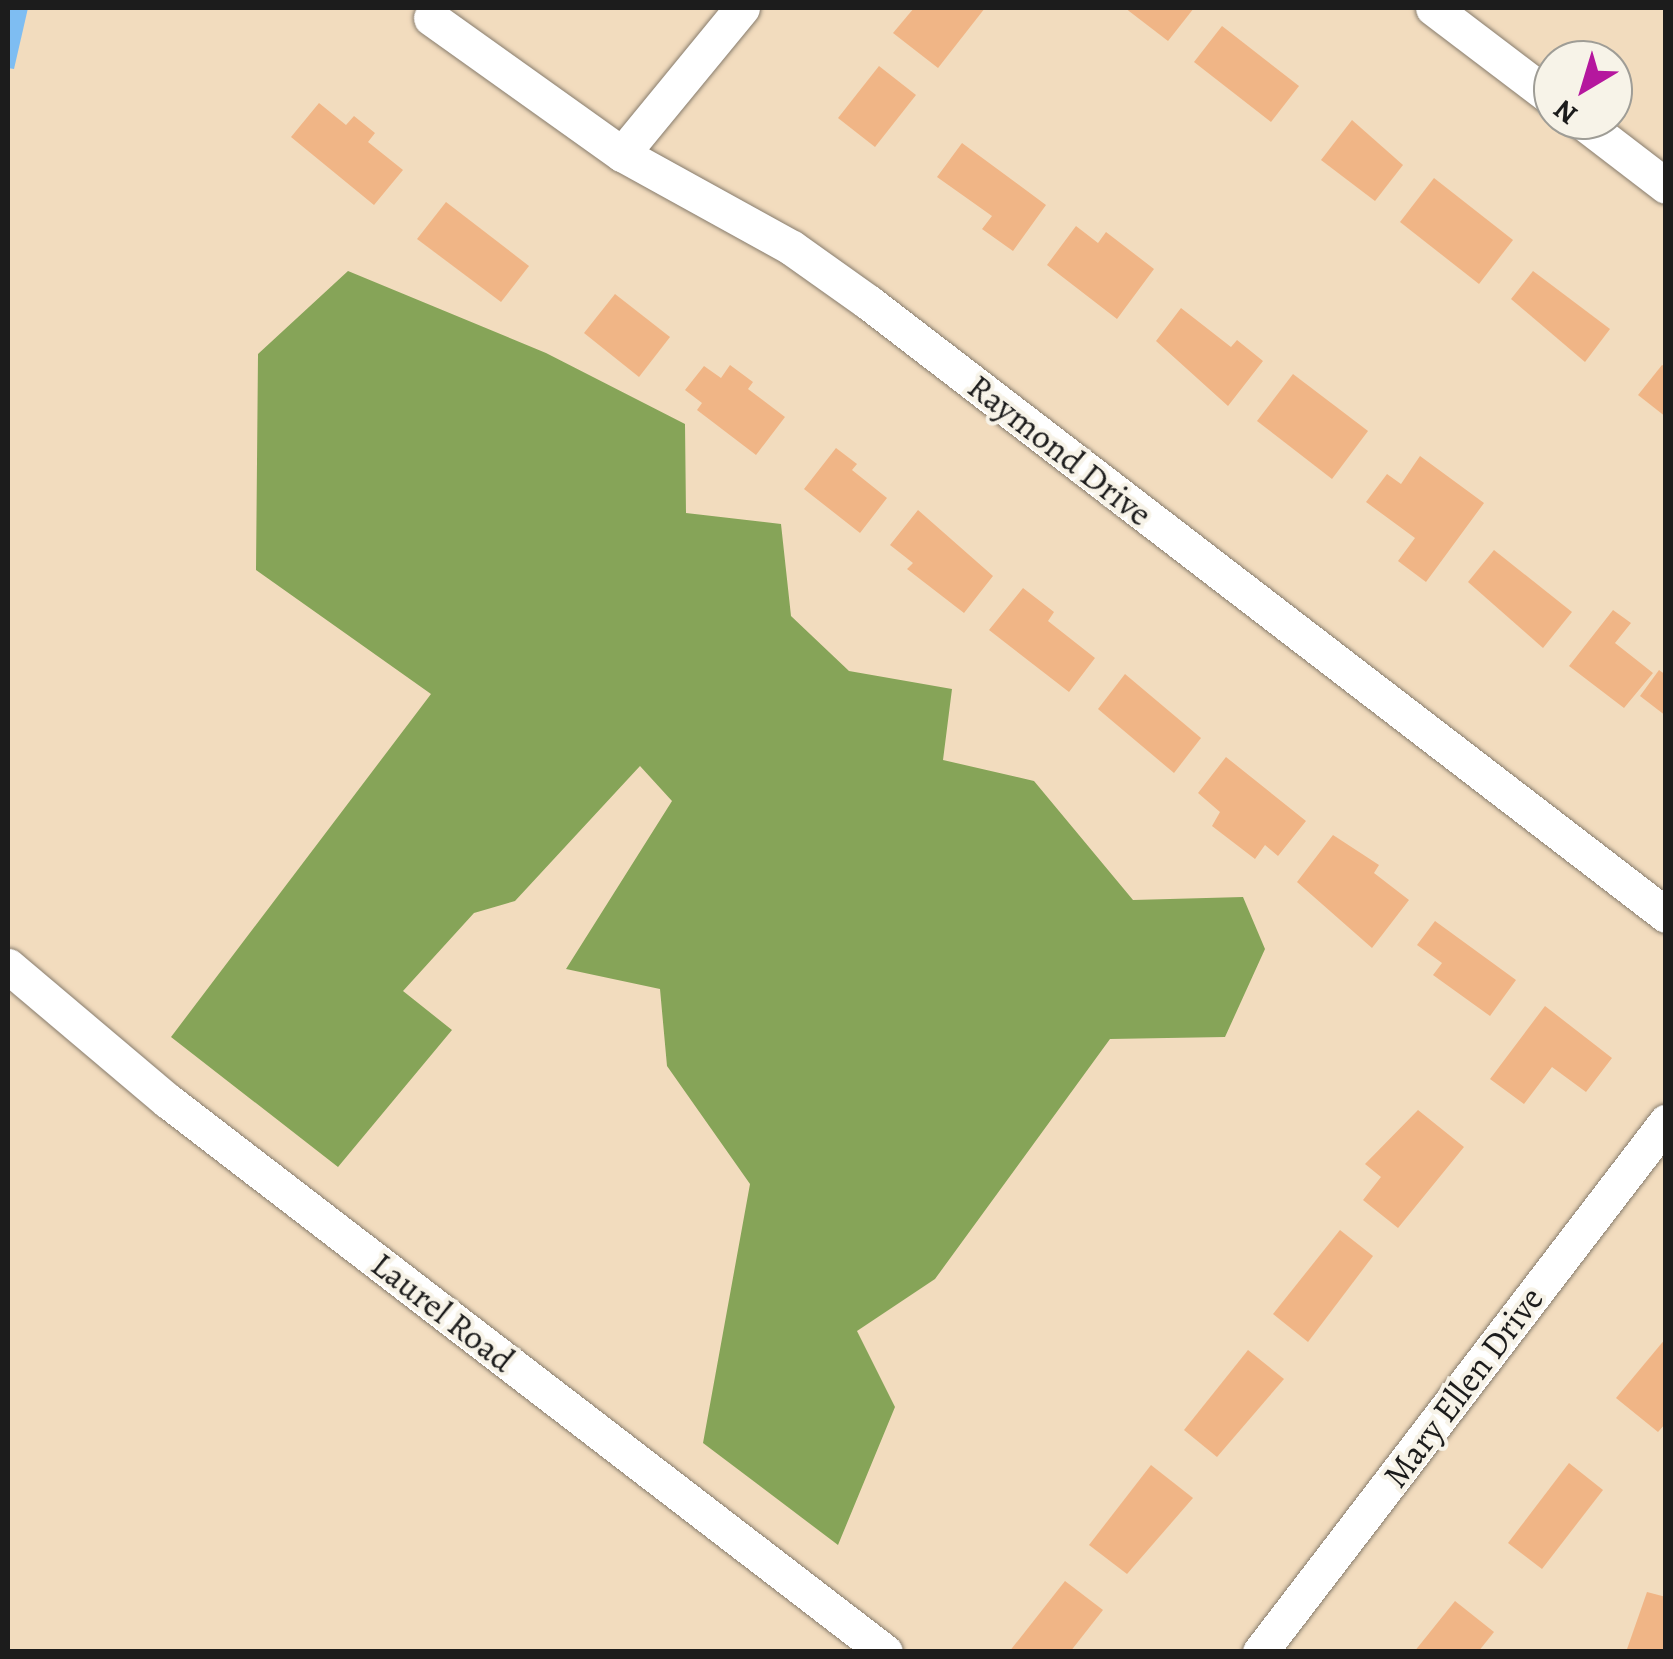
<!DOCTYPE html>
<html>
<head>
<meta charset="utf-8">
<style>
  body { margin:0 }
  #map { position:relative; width:1673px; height:1659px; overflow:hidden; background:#f2dcbe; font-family:Alegreya,serif }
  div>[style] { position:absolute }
  .forest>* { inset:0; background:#86a458 }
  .water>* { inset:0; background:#7ebdf2 }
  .building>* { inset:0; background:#f0b586 }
  .roads { filter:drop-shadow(0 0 2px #877c6d) drop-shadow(0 0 2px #877c6d) }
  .minor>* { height:35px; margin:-17.5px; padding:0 17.5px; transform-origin:17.5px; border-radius:17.5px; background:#fff }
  span { translate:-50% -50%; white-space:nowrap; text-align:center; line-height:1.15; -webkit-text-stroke:8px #f7f3e8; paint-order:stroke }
  .street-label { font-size:35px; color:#1c1c1c }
  .frame { position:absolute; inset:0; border:10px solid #1c1c1c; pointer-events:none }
  .north { position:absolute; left:1533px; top:40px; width:100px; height:100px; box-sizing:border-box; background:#f7f3e8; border:2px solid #9f9d96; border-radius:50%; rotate:218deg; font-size:28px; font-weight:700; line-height:40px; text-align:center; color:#1c1c1c }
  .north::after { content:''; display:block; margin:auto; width:35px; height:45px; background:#b5179e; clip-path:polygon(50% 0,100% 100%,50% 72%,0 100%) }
</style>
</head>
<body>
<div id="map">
  <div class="forest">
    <div style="clip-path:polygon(348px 271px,546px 353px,685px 424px,686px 513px,781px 524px,791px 616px,849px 671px,952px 689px,943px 760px,1034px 781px,1133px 900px,1243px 897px,1265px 949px,1225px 1037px,1110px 1039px,935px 1279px,857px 1331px,895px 1407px,838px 1545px,703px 1443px,750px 1184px,667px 1066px,660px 989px,566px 969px,672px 801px,640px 766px,515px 901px,474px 913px,403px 991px,452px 1030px,338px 1167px,171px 1037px,431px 694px,256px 570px,258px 354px)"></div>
  </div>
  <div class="water">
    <div style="clip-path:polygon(8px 8px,28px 8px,14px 69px,8px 68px)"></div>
  </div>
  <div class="building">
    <div style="clip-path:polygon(914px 8px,985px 8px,938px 68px,893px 33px)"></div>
    <div style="clip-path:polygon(1125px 8px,1194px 8px,1168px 41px)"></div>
    <div style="clip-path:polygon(1222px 26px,1299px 86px,1271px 122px,1194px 62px)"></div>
    <div style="clip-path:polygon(879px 66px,916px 95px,875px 147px,838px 118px)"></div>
    <div style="clip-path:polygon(319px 103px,346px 125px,354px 116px,375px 133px,368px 142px,403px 170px,374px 205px,291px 137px)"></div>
    <div style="clip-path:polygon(1352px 120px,1403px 165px,1375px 201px,1321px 160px)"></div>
    <div style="clip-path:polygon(962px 143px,1046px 205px,1013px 251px,982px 229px,992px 216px,937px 177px)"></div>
    <div style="clip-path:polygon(1434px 178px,1513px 240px,1479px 284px,1400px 222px)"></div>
    <div style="clip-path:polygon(446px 202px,529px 266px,501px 302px,417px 239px)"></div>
    <div style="clip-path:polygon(1076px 226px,1098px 243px,1106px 232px,1154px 269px,1117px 319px,1047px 265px)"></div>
    <div style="clip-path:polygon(1533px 271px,1610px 329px,1585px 362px,1511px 299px)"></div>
    <div style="clip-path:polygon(615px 294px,670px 337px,639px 377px,584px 333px)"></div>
    <div style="clip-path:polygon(1181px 308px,1231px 347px,1237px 340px,1263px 361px,1228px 406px,1156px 341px)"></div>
    <div style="clip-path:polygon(730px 365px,753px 382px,748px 389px,785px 417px,756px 455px,697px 410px,702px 403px,685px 390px,704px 366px,721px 378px)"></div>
    <div style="clip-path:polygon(1662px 365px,1666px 367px,1666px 417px,1638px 395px)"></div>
    <div style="clip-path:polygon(1293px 374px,1368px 431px,1332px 479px,1257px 421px)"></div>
    <div style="clip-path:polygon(836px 448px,857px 464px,852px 470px,887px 498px,860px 533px,804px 489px)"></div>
    <div style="clip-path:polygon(1420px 456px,1484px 503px,1426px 582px,1398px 561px,1415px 538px,1366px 502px,1387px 474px,1401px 484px)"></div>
    <div style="clip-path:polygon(918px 510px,993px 576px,964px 613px,907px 569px,913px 563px,890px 545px)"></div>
    <div style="clip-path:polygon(1494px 550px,1572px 612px,1543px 648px,1468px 582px)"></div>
    <div style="clip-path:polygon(1023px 588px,1054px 612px,1048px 621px,1095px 658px,1069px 692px,989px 630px)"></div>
    <div style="clip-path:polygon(1613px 610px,1631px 623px,1615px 643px,1653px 673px,1624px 708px,1569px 666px)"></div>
    <div style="clip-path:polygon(1659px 670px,1666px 675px,1666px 716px,1640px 696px)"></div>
    <div style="clip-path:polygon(1125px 674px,1201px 738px,1174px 773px,1098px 709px)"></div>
    <div style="clip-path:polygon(1226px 757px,1306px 821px,1278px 856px,1265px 845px,1255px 859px,1212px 826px,1220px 812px,1198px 793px)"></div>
    <div style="clip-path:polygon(1333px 835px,1379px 865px,1374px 873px,1409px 900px,1372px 948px,1297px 882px)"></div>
    <div style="clip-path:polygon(1435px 921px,1516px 980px,1490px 1016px,1433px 975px,1442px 963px,1417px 945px)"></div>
    <div style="clip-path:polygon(1545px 1006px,1612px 1058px,1586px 1092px,1552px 1067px,1524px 1104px,1490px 1079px)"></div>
    <div style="clip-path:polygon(1418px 1110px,1464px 1147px,1398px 1228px,1363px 1200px,1381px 1177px,1365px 1164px)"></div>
    <div style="clip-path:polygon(1340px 1230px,1373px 1256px,1308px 1342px,1273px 1314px)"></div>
    <div style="clip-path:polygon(1666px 1338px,1666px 1423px,1658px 1432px,1616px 1398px)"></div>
    <div style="clip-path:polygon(1248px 1350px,1284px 1379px,1217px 1457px,1184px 1430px)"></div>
    <div style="clip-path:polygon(1569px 1463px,1603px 1490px,1542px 1569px,1508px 1543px)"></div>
    <div style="clip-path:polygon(1151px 1465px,1193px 1498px,1127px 1574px,1089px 1545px)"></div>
    <div style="clip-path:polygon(1065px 1581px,1103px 1610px,1070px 1652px,1009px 1652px)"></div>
    <div style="clip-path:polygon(1647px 1592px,1666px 1597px,1666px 1652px,1626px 1652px)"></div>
    <div style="clip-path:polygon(1455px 1601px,1494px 1632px,1478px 1652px,1414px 1652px)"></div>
  </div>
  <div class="roads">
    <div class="minor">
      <div style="left:1433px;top:8px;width:151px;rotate:37.2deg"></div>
      <div style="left:431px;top:18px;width:234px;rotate:35.5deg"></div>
      <div style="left:622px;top:154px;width:194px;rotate:28.9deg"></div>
      <div style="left:792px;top:248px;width:93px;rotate:35.4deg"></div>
      <div style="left:868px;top:302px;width:1006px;rotate:37.53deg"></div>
      <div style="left:1580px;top:120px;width:108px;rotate:37.5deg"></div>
      <div style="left:622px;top:154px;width:189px;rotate:-50.6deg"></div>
      <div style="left:8px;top:966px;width:209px;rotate:40.2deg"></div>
      <div style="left:168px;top:1101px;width:904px;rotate:37.54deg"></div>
      <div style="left:1260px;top:1652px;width:668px;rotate:-52.55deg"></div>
    </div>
  </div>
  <div class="street-label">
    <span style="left:1060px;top:450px;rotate:38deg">Raymond Drive</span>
    <span style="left:443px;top:1312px;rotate:38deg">Laurel Road</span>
    <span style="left:1463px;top:1387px;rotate:-53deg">Mary Ellen Drive</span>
  </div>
  <div class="frame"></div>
  <div class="north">N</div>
</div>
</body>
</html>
